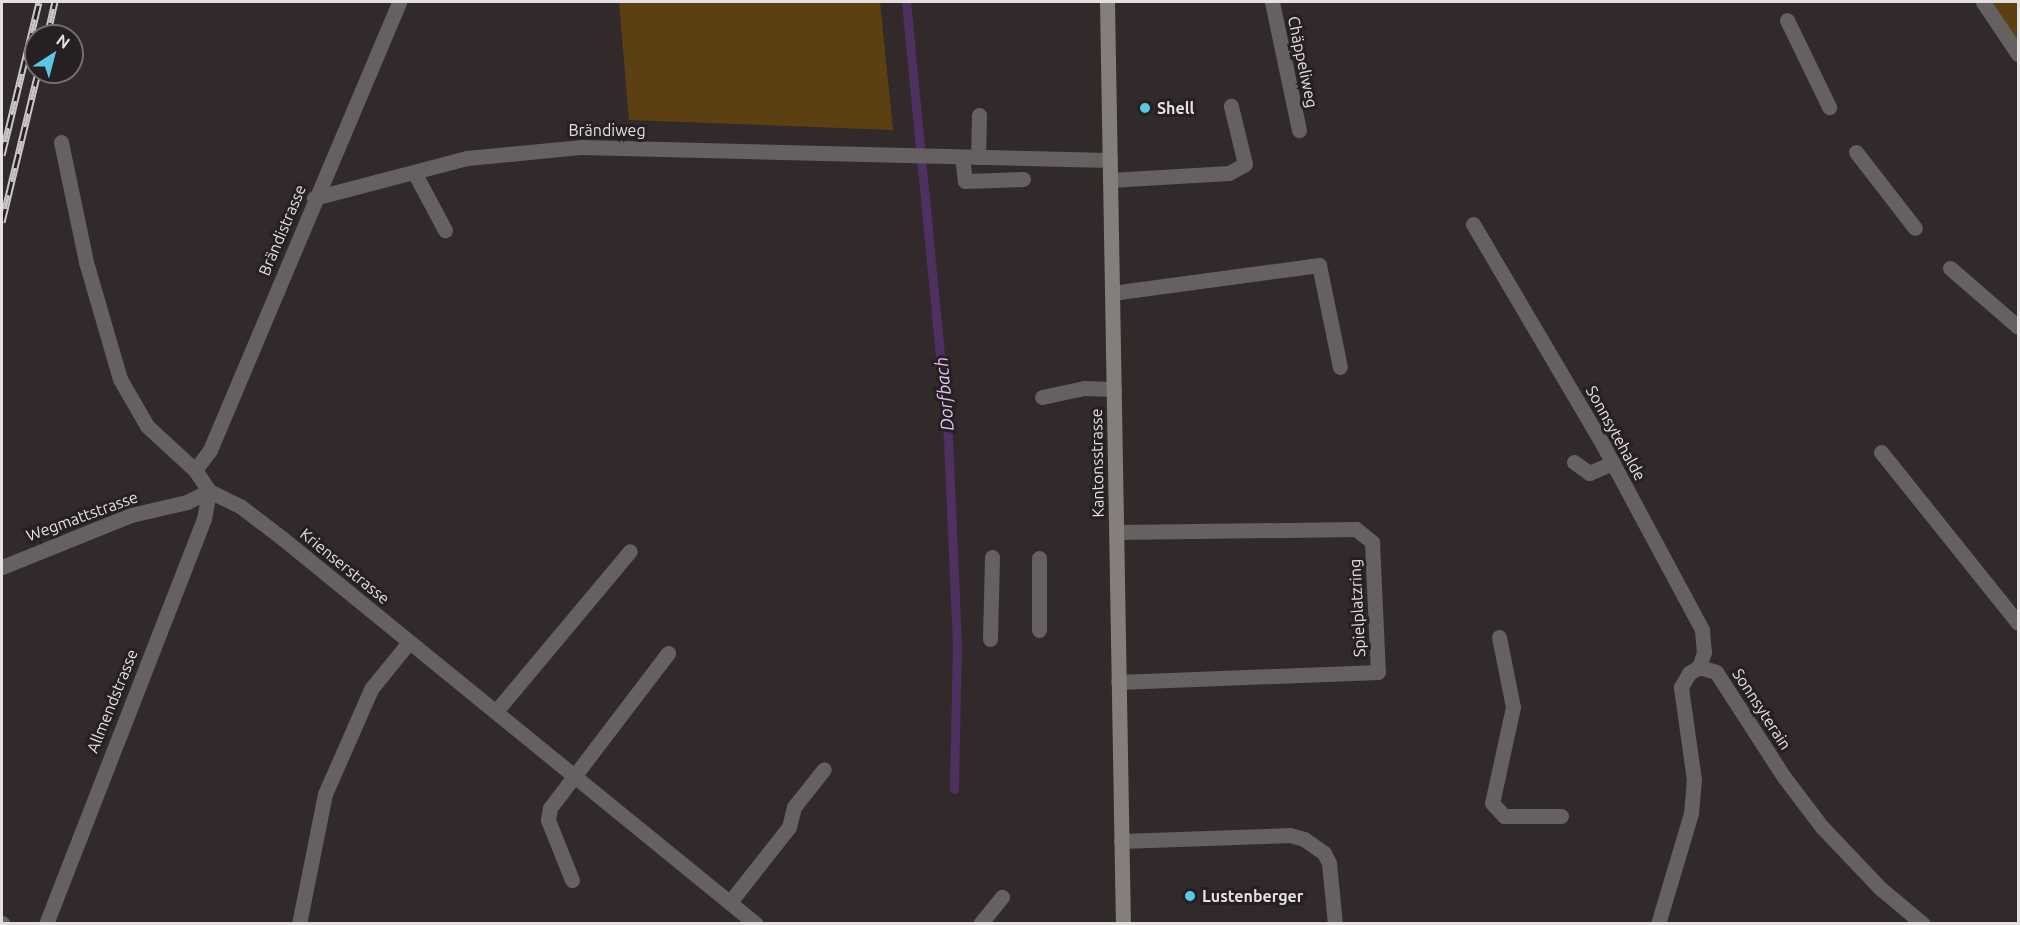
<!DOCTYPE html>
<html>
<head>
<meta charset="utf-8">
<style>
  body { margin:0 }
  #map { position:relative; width:2020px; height:925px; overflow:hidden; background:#31292a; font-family:Ubuntu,sans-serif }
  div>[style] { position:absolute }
  .green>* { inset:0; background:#5d4011 }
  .stream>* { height:9px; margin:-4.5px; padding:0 4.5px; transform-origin:4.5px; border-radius:4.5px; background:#4f3161 }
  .lane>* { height:15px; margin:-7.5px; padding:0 7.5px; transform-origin:7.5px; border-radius:7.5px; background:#656160 }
  .street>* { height:15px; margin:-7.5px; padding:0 7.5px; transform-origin:7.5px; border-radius:7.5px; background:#656160 }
  .secondary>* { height:15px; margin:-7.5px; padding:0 7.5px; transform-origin:7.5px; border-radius:7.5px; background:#857f7c }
  .rail>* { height:7px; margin-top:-3.5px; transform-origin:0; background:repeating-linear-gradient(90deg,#272020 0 14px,#cbc6c6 0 28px); box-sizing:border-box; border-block:2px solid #cbc6c6 }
  .dots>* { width:16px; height:16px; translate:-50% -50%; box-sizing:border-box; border:3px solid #272020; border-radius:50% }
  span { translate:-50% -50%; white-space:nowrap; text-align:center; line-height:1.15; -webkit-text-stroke:6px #272020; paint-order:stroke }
  .street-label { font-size:16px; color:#e5e0e0 }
  .poi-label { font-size:16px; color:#e5e0e0; font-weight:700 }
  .left { translate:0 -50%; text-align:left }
  .water-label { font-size:18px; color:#e5c0ff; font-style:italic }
  .frame { position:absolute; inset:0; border:3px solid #e5e0e0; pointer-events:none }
  .north { position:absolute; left:24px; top:24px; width:60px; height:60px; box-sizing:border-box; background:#272020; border:2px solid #736d6d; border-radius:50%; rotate:36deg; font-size:16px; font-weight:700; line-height:24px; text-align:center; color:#e5e0e0 }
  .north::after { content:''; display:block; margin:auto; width:21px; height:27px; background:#59c8e5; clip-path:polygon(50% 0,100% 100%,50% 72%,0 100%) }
</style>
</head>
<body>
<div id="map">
  <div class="green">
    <div style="clip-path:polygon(619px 2px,880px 2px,893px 130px,629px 120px)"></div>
    <div style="clip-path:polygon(1992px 2px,2018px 2px,2018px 41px,1997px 10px)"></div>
  </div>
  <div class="stream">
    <div style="left:906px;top:2px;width:439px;rotate:84.5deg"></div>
    <div style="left:948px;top:439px;width:203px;rotate:87.5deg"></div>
    <div style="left:957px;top:642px;width:147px;rotate:91.2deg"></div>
  </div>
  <div class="lane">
    <div style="left:1983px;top:2px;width:63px;rotate:56.1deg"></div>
    <div style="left:1787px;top:20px;width:97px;rotate:64.2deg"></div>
    <div style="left:1856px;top:152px;width:96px;rotate:52.2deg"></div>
    <div style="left:962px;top:157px;width:24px;rotate:83deg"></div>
    <div style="left:965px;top:181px;width:58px;rotate:-2deg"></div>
    <div style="left:978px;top:157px;width:42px;rotate:-88.6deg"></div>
    <div style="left:414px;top:172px;width:66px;rotate:61.9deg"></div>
    <div style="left:1110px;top:180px;width:119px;rotate:-3.4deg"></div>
    <div style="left:1229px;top:173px;width:18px;rotate:-29deg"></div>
    <div style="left:1245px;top:164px;width:60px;rotate:-103.6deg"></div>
    <div style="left:1950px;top:268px;width:90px;rotate:40.9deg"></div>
    <div style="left:1112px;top:293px;width:209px;rotate:-7.7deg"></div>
    <div style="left:1319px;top:265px;width:104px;rotate:78.4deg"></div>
    <div style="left:1042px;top:397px;width:43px;rotate:-12.1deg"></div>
    <div style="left:1084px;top:388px;width:30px;rotate:2deg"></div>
    <div style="left:1574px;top:462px;width:19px;rotate:36deg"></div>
    <div style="left:1589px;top:473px;width:26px;rotate:-23deg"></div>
    <div style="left:1117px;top:532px;width:239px;rotate:-0.7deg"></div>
    <div style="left:1356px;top:529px;width:21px;rotate:39deg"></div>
    <div style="left:1372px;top:542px;width:130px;rotate:87.4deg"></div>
    <div style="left:1378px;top:672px;width:260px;rotate:177.8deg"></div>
    <div style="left:1039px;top:630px;width:72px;rotate:-90deg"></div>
    <div style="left:1499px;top:637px;width:71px;rotate:78.7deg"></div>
    <div style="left:1513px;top:707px;width:98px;rotate:102.3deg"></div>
    <div style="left:1492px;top:803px;width:18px;rotate:47deg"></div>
    <div style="left:1504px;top:816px;width:57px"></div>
    <div style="left:990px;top:639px;width:82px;rotate:-88.6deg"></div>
    <div style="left:497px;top:710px;width:207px;rotate:-50.1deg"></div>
    <div style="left:1121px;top:841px;width:169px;rotate:-2deg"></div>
    <div style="left:1290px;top:835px;width:15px;rotate:16deg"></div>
    <div style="left:1304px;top:839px;width:24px;rotate:35deg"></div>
    <div style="left:1324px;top:853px;width:11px;rotate:63deg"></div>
    <div style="left:1329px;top:863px;width:61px;rotate:84.4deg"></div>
    <div style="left:572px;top:880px;width:65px;rotate:-111.8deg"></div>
    <div style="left:548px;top:820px;width:12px;rotate:-81deg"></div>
    <div style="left:550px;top:808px;width:195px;rotate:-52.7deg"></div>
    <div style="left:730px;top:902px;width:95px;rotate:-51.8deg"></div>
    <div style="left:789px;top:827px;width:21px;rotate:-76deg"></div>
    <div style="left:794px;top:807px;width:48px;rotate:-51.7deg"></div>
    <div style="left:2px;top:923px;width:1px;rotate:45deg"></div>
    <div style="left:299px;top:924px;width:133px;rotate:-78.7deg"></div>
    <div style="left:325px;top:794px;width:115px;rotate:-66.3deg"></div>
    <div style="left:371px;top:689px;width:60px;rotate:-51deg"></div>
    <div style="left:980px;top:924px;width:35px;rotate:-51deg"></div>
  </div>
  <div class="street">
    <div style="left:1272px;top:2px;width:131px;rotate:78.1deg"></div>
    <div style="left:61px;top:142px;width:123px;rotate:78.2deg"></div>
    <div style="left:86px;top:262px;width:122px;rotate:73.8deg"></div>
    <div style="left:120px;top:379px;width:54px;rotate:60.1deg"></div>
    <div style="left:147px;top:426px;width:65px;rotate:42.5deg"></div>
    <div style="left:195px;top:470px;width:25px;rotate:56deg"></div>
    <div style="left:209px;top:491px;width:34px;rotate:26deg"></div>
    <div style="left:240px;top:506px;width:53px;rotate:37.3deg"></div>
    <div style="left:282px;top:538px;width:611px;rotate:39.16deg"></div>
    <div style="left:314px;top:198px;width:158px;rotate:-14.7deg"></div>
    <div style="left:467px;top:158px;width:116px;rotate:-5.5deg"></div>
    <div style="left:582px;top:147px;width:528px;rotate:1.41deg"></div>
    <div style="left:1473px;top:224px;width:256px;rotate:59.5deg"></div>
    <div style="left:1603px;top:445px;width:210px;rotate:61.8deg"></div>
    <div style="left:1702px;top:630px;width:22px;rotate:85deg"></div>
    <div style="left:1704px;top:652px;width:16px;rotate:108deg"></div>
    <div style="left:1881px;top:452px;width:219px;rotate:51.3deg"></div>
    <div style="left:195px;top:470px;width:25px;rotate:-53deg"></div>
    <div style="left:210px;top:450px;width:486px;rotate:-67.1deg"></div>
    <div style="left:2px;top:567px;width:139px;rotate:-22deg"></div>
    <div style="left:131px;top:515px;width:57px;rotate:-13.1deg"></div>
    <div style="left:187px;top:502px;width:25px;rotate:-27deg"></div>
    <div style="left:46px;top:924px;width:435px;rotate:-68.7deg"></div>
    <div style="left:204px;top:519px;width:28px;rotate:-80deg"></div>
    <div style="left:1658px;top:924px;width:116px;rotate:-73.4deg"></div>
    <div style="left:1691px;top:813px;width:33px;rotate:-85deg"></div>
    <div style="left:1694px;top:780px;width:94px;rotate:-98deg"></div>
    <div style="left:1681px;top:687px;width:16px;rotate:-60deg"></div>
    <div style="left:1689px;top:673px;width:12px;rotate:-31deg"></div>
    <div style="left:1699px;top:667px;width:18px;rotate:16deg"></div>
    <div style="left:1716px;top:672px;width:125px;rotate:57.1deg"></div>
    <div style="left:1784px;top:777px;width:63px;rotate:52.8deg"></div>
    <div style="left:1822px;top:827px;width:84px;rotate:46.4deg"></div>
    <div style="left:1880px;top:888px;width:56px;rotate:39.9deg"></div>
  </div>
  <div class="secondary">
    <div style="left:1107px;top:2px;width:922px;rotate:89.01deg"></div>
  </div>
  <div class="rail">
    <div style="left:47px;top:36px;width:35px;rotate:-77deg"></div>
    <div style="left:2px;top:155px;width:157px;rotate:-76.4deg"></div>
    <div style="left:2px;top:222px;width:154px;rotate:-76.5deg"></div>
  </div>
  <div class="dots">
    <div style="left:1145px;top:108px;background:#59c8e5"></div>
    <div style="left:1190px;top:896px;background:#59c8e5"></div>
  </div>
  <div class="street-label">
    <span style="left:1303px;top:62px;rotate:78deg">Chäppeliweg</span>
    <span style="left:607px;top:130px">Brändiweg</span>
    <span style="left:282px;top:230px;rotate:-67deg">Brändistrasse</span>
    <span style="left:1616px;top:433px;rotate:61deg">Sonnsytehalde</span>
    <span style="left:1097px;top:463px;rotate:-91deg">Kantonsstrasse</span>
    <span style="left:82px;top:516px;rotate:-20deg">Wegmattstrasse</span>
    <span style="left:345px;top:566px;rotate:39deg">Krienserstrasse</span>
    <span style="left:1357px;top:608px;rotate:-93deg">Spielplatzring</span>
    <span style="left:112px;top:701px;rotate:-68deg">Allmendstrasse</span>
    <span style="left:1762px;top:709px;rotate:57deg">Sonnsyterain</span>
  </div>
  <div class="poi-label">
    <span class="left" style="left:1157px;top:108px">Shell</span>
    <span class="left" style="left:1202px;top:896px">Lustenberger</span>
  </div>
  <div class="water-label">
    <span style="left:944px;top:394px;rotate:-95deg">Dorfbach</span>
  </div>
  <div class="frame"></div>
  <div class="north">N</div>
</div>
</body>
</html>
